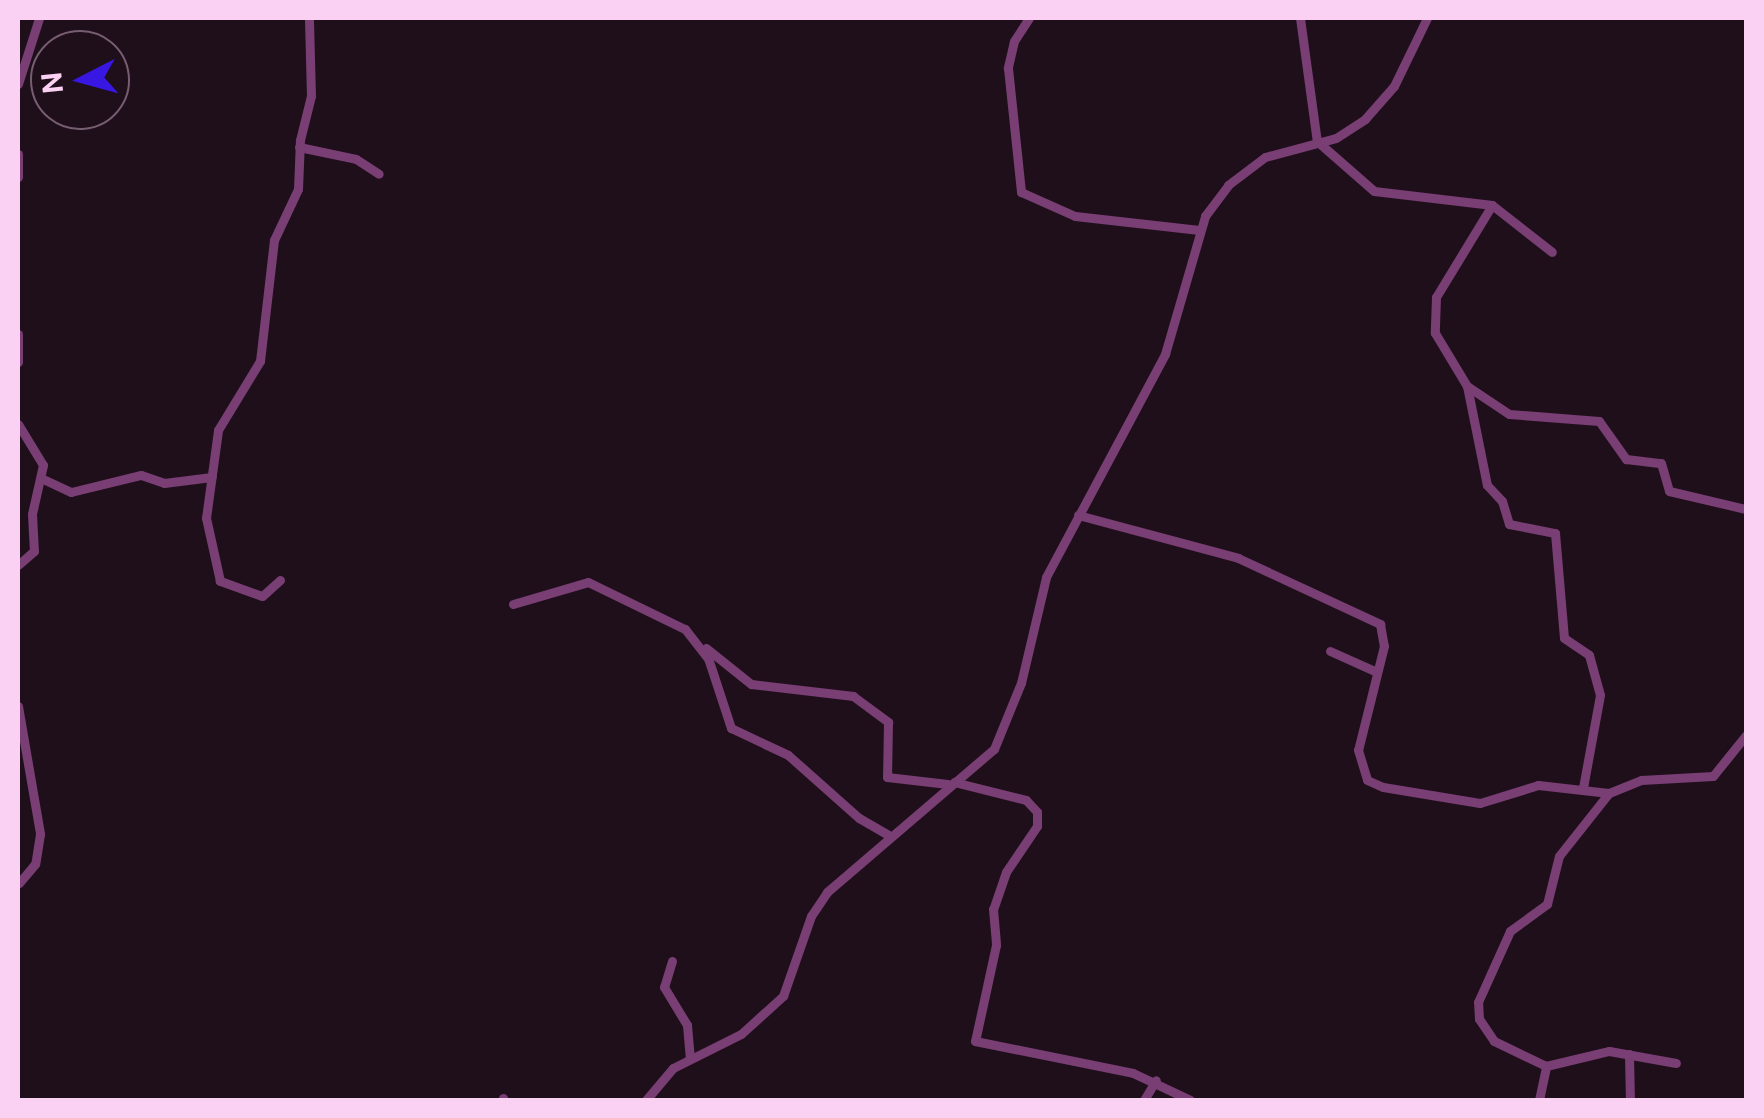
<!DOCTYPE html>
<html>
<head>
<meta charset="utf-8">
<style>
  body { margin:0 }
  #map { position:relative; width:1764px; height:1118px; overflow:hidden; background:#1f0f1b; font-family:"Public Sans",sans-serif }
  div>[style] { position:absolute }
  .minor>* { height:9px; margin:-4.5px; padding:0 4.5px; transform-origin:4.5px; border-radius:4.5px; background:#793e74 }
  span { translate:-50% -50%; white-space:nowrap; text-align:center; line-height:1.15; -webkit-text-stroke:8px #1f0f1b; paint-order:stroke }
  .frame { position:absolute; inset:0; border:20px solid #fad1f3; pointer-events:none }
  .north { position:absolute; left:30px; top:30px; width:100px; height:100px; box-sizing:border-box; background:#1f0f1b; border:2px solid #775d71; border-radius:50%; rotate:264deg; font-size:28px; font-weight:700; line-height:40px; text-align:center; color:#fad1f3 }
  .north::after { content:''; display:block; margin:auto; width:35px; height:45px; background:#3717e1; clip-path:polygon(50% 0,100% 100%,50% 72%,0 100%) }
</style>
</head>
<body>
<div id="map">
  <div class="minor">
    <div style="left:1029px;top:18px;width:27px;rotate:123deg"></div>
    <div style="left:1014px;top:41px;width:28px;rotate:103deg"></div>
    <div style="left:1008px;top:68px;width:125px;rotate:84deg"></div>
    <div style="left:1021px;top:192px;width:59px;rotate:24deg"></div>
    <div style="left:1075px;top:216px;width:125px;rotate:6.4deg"></div>
    <div style="left:1300px;top:18px;width:125px;rotate:82.2deg"></div>
    <div style="left:18px;top:84px;width:69px;rotate:-72.3deg"></div>
    <div style="left:1318px;top:142px;width:74px;rotate:41.2deg"></div>
    <div style="left:1374px;top:191px;width:119px;rotate:6.8deg"></div>
    <div style="left:1492px;top:205px;width:76px;rotate:38.1deg"></div>
    <div style="left:299px;top:147px;width:58px;rotate:11.9deg"></div>
    <div style="left:356px;top:159px;width:27px;rotate:33deg"></div>
    <div style="left:18px;top:154px;width:23px;rotate:90deg"></div>
    <div style="left:1492px;top:205px;width:108px;rotate:121.3deg"></div>
    <div style="left:1436px;top:297px;width:36px;rotate:92deg"></div>
    <div style="left:1435px;top:333px;width:62px;rotate:58.9deg"></div>
    <div style="left:1467px;top:386px;width:101px;rotate:78.6deg"></div>
    <div style="left:1487px;top:485px;width:22px;rotate:47deg"></div>
    <div style="left:1502px;top:501px;width:24px;rotate:73deg"></div>
    <div style="left:1509px;top:524px;width:47px;rotate:11.1deg"></div>
    <div style="left:1555px;top:533px;width:105px;rotate:85.1deg"></div>
    <div style="left:1564px;top:638px;width:30px;rotate:34deg"></div>
    <div style="left:1589px;top:655px;width:41px;rotate:74.6deg"></div>
    <div style="left:1600px;top:695px;width:95px;rotate:100.4deg"></div>
    <div style="left:18px;top:334px;width:28px;rotate:90deg"></div>
    <div style="left:1467px;top:386px;width:50px;rotate:33.7deg"></div>
    <div style="left:1509px;top:414px;width:90px;rotate:4.4deg"></div>
    <div style="left:1599px;top:421px;width:47px;rotate:54.6deg"></div>
    <div style="left:1626px;top:459px;width:35px;rotate:7deg"></div>
    <div style="left:1661px;top:463px;width:29px;rotate:74deg"></div>
    <div style="left:1669px;top:491px;width:79px;rotate:13.2deg"></div>
    <div style="left:18px;top:424px;width:48px;rotate:58.6deg"></div>
    <div style="left:43px;top:465px;width:50px;rotate:102.7deg"></div>
    <div style="left:32px;top:514px;width:37px;rotate:87deg"></div>
    <div style="left:34px;top:551px;width:21px;rotate:139deg"></div>
    <div style="left:43px;top:479px;width:31px;rotate:25deg"></div>
    <div style="left:71px;top:492px;width:72px;rotate:-13.7deg"></div>
    <div style="left:141px;top:475px;width:24px;rotate:19deg"></div>
    <div style="left:164px;top:483px;width:48px;rotate:-7.1deg"></div>
    <div style="left:1078px;top:515px;width:166px;rotate:15deg"></div>
    <div style="left:1238px;top:558px;width:157px;rotate:24.9deg"></div>
    <div style="left:1380px;top:624px;width:22px;rotate:80deg"></div>
    <div style="left:1384px;top:646px;width:107px;rotate:104deg"></div>
    <div style="left:1358px;top:750px;width:31px;rotate:73deg"></div>
    <div style="left:1367px;top:780px;width:17px;rotate:24deg"></div>
    <div style="left:1383px;top:787px;width:98px;rotate:9.4deg"></div>
    <div style="left:1480px;top:803px;width:61px;rotate:-17.2deg"></div>
    <div style="left:1538px;top:785px;width:71px;rotate:6.4deg"></div>
    <div style="left:1609px;top:793px;width:35px;rotate:-22deg"></div>
    <div style="left:1641px;top:780px;width:72px;rotate:-3.2deg"></div>
    <div style="left:1713px;top:776px;width:53px;rotate:-51.2deg"></div>
    <div style="left:280px;top:580px;width:24px;rotate:138deg"></div>
    <div style="left:262px;top:596px;width:45px;rotate:-160.3deg"></div>
    <div style="left:220px;top:581px;width:65px;rotate:-102.5deg"></div>
    <div style="left:206px;top:518px;width:89px;rotate:-82.2deg"></div>
    <div style="left:218px;top:430px;width:81px;rotate:-58.7deg"></div>
    <div style="left:260px;top:361px;width:122px;rotate:-83.4deg"></div>
    <div style="left:274px;top:240px;width:56px;rotate:-64.8deg"></div>
    <div style="left:298px;top:189px;width:49px;rotate:-87.7deg"></div>
    <div style="left:300px;top:140px;width:45px;rotate:-76deg"></div>
    <div style="left:311px;top:96px;width:78px;rotate:-91.5deg"></div>
    <div style="left:513px;top:604px;width:78px;rotate:-16.3deg"></div>
    <div style="left:588px;top:582px;width:108px;rotate:25.9deg"></div>
    <div style="left:685px;top:629px;width:37px;rotate:52deg"></div>
    <div style="left:708px;top:658px;width:74px;rotate:71.8deg"></div>
    <div style="left:731px;top:728px;width:63px;rotate:25.3deg"></div>
    <div style="left:788px;top:755px;width:95px;rotate:41.6deg"></div>
    <div style="left:859px;top:818px;width:34px;rotate:30deg"></div>
    <div style="left:706px;top:648px;width:58px;rotate:38.7deg"></div>
    <div style="left:751px;top:684px;width:103px;rotate:6.7deg"></div>
    <div style="left:853px;top:696px;width:44px;rotate:36.6deg"></div>
    <div style="left:888px;top:722px;width:55px;rotate:91deg"></div>
    <div style="left:887px;top:777px;width:61px;rotate:6.5deg"></div>
    <div style="left:1330px;top:651px;width:51px;rotate:24.1deg"></div>
    <div style="left:18px;top:706px;width:130px;rotate:80.2deg"></div>
    <div style="left:40px;top:834px;width:30px;rotate:99deg"></div>
    <div style="left:35px;top:864px;width:25px;rotate:130deg"></div>
    <div style="left:954px;top:782px;width:74px;rotate:14deg"></div>
    <div style="left:1026px;top:800px;width:16px;rotate:47deg"></div>
    <div style="left:1037px;top:812px;width:14px;rotate:90deg"></div>
    <div style="left:1037px;top:826px;width:55px;rotate:124deg"></div>
    <div style="left:1006px;top:872px;width:39px;rotate:109deg"></div>
    <div style="left:993px;top:909px;width:36px;rotate:85deg"></div>
    <div style="left:996px;top:945px;width:98px;rotate:102.3deg"></div>
    <div style="left:975px;top:1041px;width:161px;rotate:11.4deg"></div>
    <div style="left:1133px;top:1073px;width:63px;rotate:25.3deg"></div>
    <div style="left:672px;top:961px;width:27px;rotate:107deg"></div>
    <div style="left:664px;top:987px;width:44px;rotate:58.8deg"></div>
    <div style="left:687px;top:1025px;width:33px;rotate:85deg"></div>
    <div style="left:1629px;top:1054px;width:46px;rotate:88.8deg"></div>
    <div style="left:1546px;top:1066px;width:65px;rotate:-13.4deg"></div>
    <div style="left:1609px;top:1051px;width:68px;rotate:10.2deg"></div>
    <div style="left:503px;top:1098px;width:2px;rotate:63deg"></div>
    <div style="left:646px;top:1100px;width:42px;rotate:-49.8deg"></div>
    <div style="left:673px;top:1068px;width:76px;rotate:-26.6deg"></div>
    <div style="left:741px;top:1034px;width:57px;rotate:-42.1deg"></div>
    <div style="left:783px;top:996px;width:85px;rotate:-70.7deg"></div>
    <div style="left:811px;top:916px;width:29px;rotate:-56deg"></div>
    <div style="left:827px;top:892px;width:220px;rotate:-40.6deg"></div>
    <div style="left:994px;top:749px;width:71px;rotate:-67.8deg"></div>
    <div style="left:1021px;top:683px;width:109px;rotate:-76.7deg"></div>
    <div style="left:1046px;top:577px;width:253px;rotate:-61.9deg"></div>
    <div style="left:1165px;top:354px;width:144px;rotate:-73.8deg"></div>
    <div style="left:1205px;top:216px;width:39px;rotate:-53deg"></div>
    <div style="left:1228px;top:185px;width:46px;rotate:-37.1deg"></div>
    <div style="left:1265px;top:157px;width:73px;rotate:-15deg"></div>
    <div style="left:1336px;top:138px;width:35px;rotate:-33deg"></div>
    <div style="left:1365px;top:119px;width:44px;rotate:-48.7deg"></div>
    <div style="left:1394px;top:86px;width:76px;rotate:-64.1deg"></div>
    <div style="left:1144px;top:1100px;width:23px;rotate:-59deg"></div>
    <div style="left:1539px;top:1100px;width:35px;rotate:-78deg"></div>
    <div style="left:1546px;top:1066px;width:58px;rotate:-154.3deg"></div>
    <div style="left:1494px;top:1041px;width:27px;rotate:-124deg"></div>
    <div style="left:1479px;top:1019px;width:17px;rotate:-93deg"></div>
    <div style="left:1478px;top:1002px;width:78px;rotate:-65.7deg"></div>
    <div style="left:1510px;top:931px;width:46px;rotate:-36.1deg"></div>
    <div style="left:1547px;top:904px;width:49px;rotate:-76deg"></div>
    <div style="left:1559px;top:856px;width:80px;rotate:-51.6deg"></div>
  </div>
  <div class="frame"></div>
  <div class="north">N</div>
</div>
</body>
</html>
